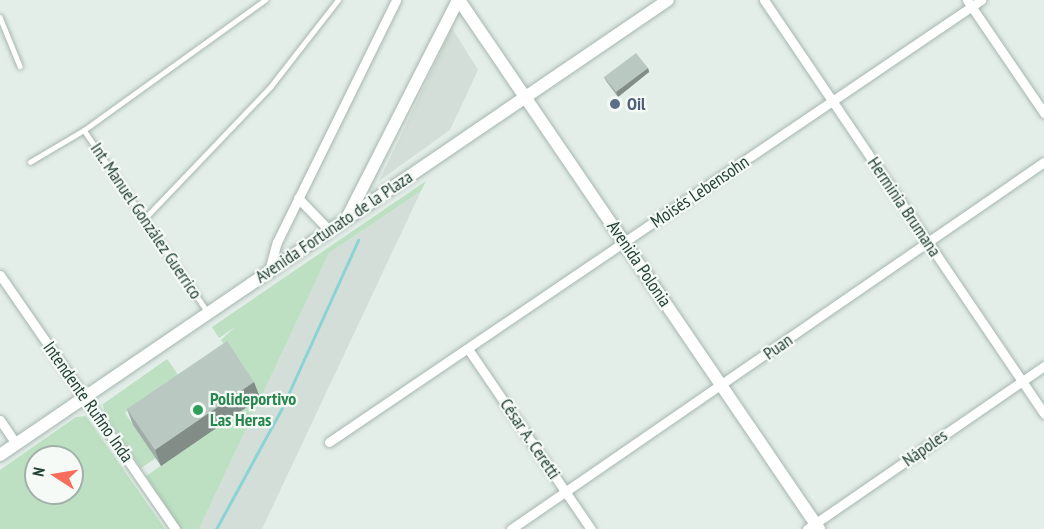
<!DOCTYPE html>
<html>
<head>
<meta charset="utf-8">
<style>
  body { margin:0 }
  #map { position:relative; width:1044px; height:529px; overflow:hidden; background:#e4eee9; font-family:"PT Sans Narrow",sans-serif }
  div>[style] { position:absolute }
  .built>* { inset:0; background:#d2ded7 }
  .green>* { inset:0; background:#bde0c2 }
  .stream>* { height:3px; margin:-1.5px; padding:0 1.5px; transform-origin:1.5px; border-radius:1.5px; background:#8bd3d5 }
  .roads { filter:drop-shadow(0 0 2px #a6b7af) drop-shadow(0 0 2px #a6b7af) }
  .lane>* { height:4.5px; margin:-2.25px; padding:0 2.25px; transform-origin:2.25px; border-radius:2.25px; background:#fff }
  .street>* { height:9px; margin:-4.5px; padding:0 4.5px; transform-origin:4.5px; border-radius:4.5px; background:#fff }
  .secondary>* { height:12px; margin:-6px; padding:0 6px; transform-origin:6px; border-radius:6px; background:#fff }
  .wall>* { inset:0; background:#9fada6 }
  .shaded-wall>* { inset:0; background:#828d87 }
  .building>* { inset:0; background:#b9c9c1 }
  .dots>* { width:16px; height:16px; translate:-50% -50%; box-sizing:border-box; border:3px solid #f5faf7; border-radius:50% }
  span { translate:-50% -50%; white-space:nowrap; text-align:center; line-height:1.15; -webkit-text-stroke:4.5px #f5faf7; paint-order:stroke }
  .service-label { font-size:18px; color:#4e5e75; font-weight:700 }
  .left { translate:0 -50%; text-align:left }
  .street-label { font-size:18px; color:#234135 }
  .leisure-label { font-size:18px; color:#27864d; font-weight:700 }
  .north { position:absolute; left:24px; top:445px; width:60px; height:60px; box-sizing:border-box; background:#f5faf7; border:2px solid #a1b0a9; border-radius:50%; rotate:282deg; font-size:16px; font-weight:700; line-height:24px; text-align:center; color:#234135 }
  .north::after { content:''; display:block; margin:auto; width:21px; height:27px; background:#f76c5a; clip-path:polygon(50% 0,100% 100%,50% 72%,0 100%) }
</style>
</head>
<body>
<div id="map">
  <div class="built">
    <div style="clip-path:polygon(452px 28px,478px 70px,450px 130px,379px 181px)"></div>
    <div style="clip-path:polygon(421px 191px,262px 529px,199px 529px,329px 253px)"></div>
  </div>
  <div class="green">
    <div style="clip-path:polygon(426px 181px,421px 191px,329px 253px,199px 529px,181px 529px,146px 476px,260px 398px,221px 340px,235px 327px,219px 338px,212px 327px)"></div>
    <div style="clip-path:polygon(167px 359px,179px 376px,125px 413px,156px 458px,141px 468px,104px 413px,103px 404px)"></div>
    <div style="clip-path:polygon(evenodd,86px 416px,165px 529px,0 529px,0 470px,76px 417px,86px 416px,36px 457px,72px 457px,72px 493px,36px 493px,36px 457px)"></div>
  </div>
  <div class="stream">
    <div style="left:216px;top:529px;width:136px;rotate:-61.4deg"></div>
    <div style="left:281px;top:410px;width:187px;rotate:-65.6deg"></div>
  </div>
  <div class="roads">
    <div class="lane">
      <div style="left:0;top:17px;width:53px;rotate:67.8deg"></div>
      <div style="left:84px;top:130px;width:219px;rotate:55.8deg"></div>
      <div style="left:30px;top:162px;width:63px;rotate:-30.7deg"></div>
      <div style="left:84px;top:130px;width:223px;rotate:-35.7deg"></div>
      <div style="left:146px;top:217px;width:181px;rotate:-46.3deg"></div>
      <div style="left:271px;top:86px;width:109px;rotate:-52.1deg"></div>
    </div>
    <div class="street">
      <div style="left:764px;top:0;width:500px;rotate:55.9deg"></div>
      <div style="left:967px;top:0;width:137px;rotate:55.7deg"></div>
      <div style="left:298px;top:198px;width:45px;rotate:45.9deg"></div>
      <div style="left:269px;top:271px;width:30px;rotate:-75deg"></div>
      <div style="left:277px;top:242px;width:270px;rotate:-63.8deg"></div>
      <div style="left:0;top:275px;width:308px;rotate:55.4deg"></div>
      <div style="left:468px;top:349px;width:218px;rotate:55.7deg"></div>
      <div style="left:0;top:420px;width:29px;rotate:56deg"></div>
      <div style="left:329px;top:442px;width:788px;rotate:-34.13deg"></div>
      <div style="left:511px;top:529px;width:647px;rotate:-34.55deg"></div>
      <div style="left:807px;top:529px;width:288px;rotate:-34.5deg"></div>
    </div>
    <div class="secondary">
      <div style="left:459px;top:0;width:640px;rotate:55.76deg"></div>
      <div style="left:348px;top:216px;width:242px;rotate:-63deg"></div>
      <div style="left:0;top:455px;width:808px;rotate:-34.26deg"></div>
    </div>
  </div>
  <div class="wall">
    <div style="clip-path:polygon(648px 68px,649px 72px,618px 97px,606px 81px,604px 77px)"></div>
    <div style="clip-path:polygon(254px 382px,260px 398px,161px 466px,133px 425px,127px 409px)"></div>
  </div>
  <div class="shaded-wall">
    <div style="clip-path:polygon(648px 68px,649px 72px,618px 97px,616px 92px)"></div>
    <div style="clip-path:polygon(254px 382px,260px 398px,161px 466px,155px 450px)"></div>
  </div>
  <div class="building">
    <div style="clip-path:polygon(636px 53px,648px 68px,616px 92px,604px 77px)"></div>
    <div style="clip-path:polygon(227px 341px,254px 382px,155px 450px,127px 409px)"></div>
  </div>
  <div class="dots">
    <div style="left:615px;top:104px;background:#5c6f8a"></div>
    <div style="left:198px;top:410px;background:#2e9e5b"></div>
  </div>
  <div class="service-label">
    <span class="left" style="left:627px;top:104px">Oil</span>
  </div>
  <div class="street-label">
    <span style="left:700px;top:192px;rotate:-34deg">Moisés Lebensohn</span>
    <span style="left:904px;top:207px;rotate:56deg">Herminia Brumana</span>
    <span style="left:146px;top:221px;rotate:56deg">Int. Manuel González Guerrico</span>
    <span style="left:334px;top:227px;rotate:-34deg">Avenida Fortunato de la Plaza</span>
    <span style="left:639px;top:264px;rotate:56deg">Avenida Polonia</span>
    <span style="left:778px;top:347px;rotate:-35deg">Puan</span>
    <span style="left:88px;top:402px;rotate:55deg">Intendente Rufino Inda</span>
    <span style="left:530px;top:439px;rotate:56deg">César A. Ceretti</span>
    <span style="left:925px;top:448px;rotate:-35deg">Nápoles</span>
  </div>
  <div class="leisure-label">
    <span class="left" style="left:210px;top:410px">Polideportivo<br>Las Heras</span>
  </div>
  <div class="north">N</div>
</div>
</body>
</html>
